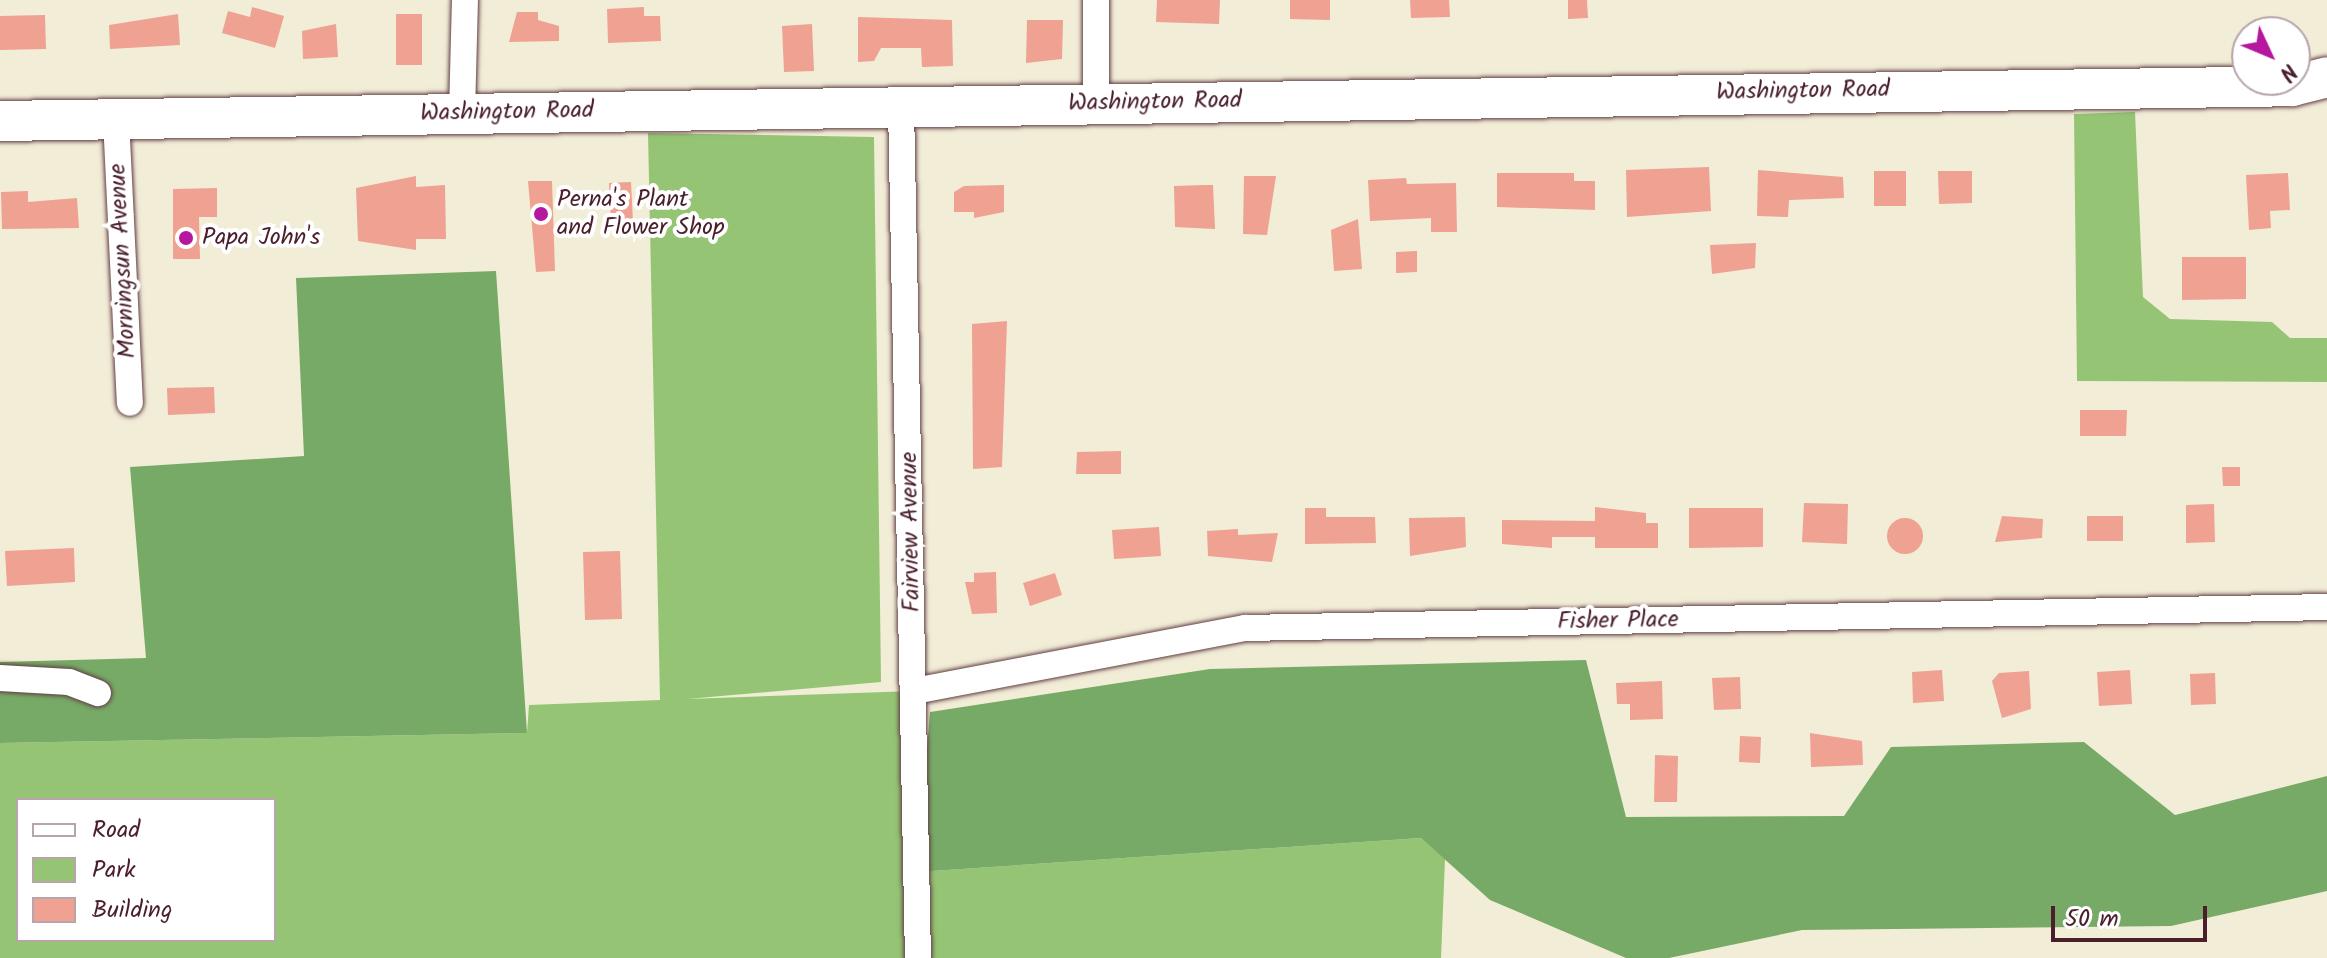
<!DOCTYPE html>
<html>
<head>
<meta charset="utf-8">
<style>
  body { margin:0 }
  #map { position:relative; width:2327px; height:958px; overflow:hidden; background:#f2edd7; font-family:Kalam,sans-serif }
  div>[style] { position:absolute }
  .green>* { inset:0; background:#94c474 }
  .forest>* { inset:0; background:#7a6 }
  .building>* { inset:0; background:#efa192 }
  .round { border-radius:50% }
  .roads { filter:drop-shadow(0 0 2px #633e45) drop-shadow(0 0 2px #633e45) }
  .minor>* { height:26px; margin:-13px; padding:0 13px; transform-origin:13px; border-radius:13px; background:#fff }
  .primary>* { height:40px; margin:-20px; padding:0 20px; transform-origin:20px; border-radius:20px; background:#fff }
  .dots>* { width:22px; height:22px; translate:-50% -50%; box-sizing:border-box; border:4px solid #fff; border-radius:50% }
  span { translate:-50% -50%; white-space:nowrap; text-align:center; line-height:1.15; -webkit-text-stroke:8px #fff; paint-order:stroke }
  .street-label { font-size:24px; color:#4a1f2b }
  .poi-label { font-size:24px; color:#4a1f2b }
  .left { translate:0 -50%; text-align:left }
  .legend { position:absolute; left:16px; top:798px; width:260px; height:144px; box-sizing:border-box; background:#fff; border:2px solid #b7a5aa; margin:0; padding:10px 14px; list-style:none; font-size:24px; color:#4a1f2b }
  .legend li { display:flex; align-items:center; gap:16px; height:40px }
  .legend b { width:40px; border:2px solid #b7a5aa }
  .north { position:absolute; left:2231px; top:16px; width:80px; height:80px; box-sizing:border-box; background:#fff; border:2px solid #b7a5aa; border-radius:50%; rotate:134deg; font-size:22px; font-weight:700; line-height:32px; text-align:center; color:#4a1f2b }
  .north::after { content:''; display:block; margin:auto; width:28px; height:36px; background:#b5179e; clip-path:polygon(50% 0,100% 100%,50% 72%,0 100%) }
  .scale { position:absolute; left:2051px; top:906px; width:156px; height:36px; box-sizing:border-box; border:4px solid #4a1f2b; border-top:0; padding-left:10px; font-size:24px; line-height:28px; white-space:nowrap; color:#4a1f2b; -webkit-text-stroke:6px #fff; paint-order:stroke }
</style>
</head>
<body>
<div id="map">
  <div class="green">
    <div style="clip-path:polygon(2135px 112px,2143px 297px,2170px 319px,2272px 322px,2290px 338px,2327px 338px,2327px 382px,2077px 381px,2074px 114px)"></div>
    <div style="clip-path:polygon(evenodd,648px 133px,874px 137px,881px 682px,687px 699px,914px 691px,917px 872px,1421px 838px,1445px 859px,1441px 958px,0 958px,0 743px,527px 733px,529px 705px,660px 700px,648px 133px,18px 800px,274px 800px,274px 940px,18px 940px,18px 800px)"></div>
  </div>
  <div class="forest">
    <div style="clip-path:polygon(496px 271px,527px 733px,0 743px,0 662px,146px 658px,130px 467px,304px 456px,296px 278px)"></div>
    <div style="clip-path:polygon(1586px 660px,1626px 817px,1844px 816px,1891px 747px,2084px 742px,2175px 815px,2327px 776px,2327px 891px,2171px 926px,1802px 930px,1669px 958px,1626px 958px,1490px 900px,1421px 838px,917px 872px,930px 712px,1210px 669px)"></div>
  </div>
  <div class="building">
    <div style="clip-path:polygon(1157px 0,1220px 0,1219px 24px,1156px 22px)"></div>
    <div style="clip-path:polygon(1290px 0,1330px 0,1330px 20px,1290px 19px)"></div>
    <div style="clip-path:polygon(1410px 0,1449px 0,1450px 17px,1411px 18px)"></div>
    <div style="clip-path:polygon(1568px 0,1587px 0,1588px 18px,1568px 19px)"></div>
    <div style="clip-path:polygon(252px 7px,284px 16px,275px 48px,222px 33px,228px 11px,250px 17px)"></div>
    <div style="clip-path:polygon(644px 7px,644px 16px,660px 16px,661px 41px,608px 43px,607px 9px)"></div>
    <div style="clip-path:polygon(517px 12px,538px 12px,538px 20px,559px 26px,559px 41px,509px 42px)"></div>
    <div style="clip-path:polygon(178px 14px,180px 45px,110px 49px,109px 25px)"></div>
    <div style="clip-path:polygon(396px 14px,422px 14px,422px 65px,396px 65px)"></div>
    <div style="clip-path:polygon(45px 15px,46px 49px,0 50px,0 16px)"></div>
    <div style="clip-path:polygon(858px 17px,952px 20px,953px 66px,922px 67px,921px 48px,881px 48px,874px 61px,858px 62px)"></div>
    <div style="clip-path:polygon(1027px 20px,1063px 20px,1062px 59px,1026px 63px)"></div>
    <div style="clip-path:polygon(336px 24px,338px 57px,303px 59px,302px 31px)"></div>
    <div style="clip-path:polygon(812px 24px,814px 71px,784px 72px,782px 26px)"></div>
    <div style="clip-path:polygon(1709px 167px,1711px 211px,1627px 217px,1626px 170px)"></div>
    <div style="clip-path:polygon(1758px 170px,1843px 177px,1844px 198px,1789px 200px,1788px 217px,1757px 216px)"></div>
    <div style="clip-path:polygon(1874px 171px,1906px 171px,1906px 206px,1874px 206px)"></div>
    <div style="clip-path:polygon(1938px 171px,1972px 171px,1972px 203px,1939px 204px)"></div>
    <div style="clip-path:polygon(1497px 173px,1574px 173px,1574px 181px,1595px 181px,1595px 210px,1497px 207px)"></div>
    <div style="clip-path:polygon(2288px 173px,2290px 210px,2270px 211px,2271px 228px,2249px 230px,2246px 175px)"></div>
    <div style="clip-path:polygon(416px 176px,416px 187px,445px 185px,446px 239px,416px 239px,416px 250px,358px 241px,356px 188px)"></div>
    <div style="clip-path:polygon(1244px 176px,1276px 176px,1267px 235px,1243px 234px)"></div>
    <div style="clip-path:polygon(1406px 178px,1407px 184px,1456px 183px,1457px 232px,1431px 232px,1431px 218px,1370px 221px,1368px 180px)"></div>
    <div style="clip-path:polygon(528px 181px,552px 181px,555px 271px,536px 272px)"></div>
    <div style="clip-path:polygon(631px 182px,633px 222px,611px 223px,609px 183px)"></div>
    <div style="clip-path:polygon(1004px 185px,1004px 212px,974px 218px,974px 212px,954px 212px,954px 192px,964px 186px)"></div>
    <div style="clip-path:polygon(1204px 185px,1213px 185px,1215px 229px,1175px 227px,1174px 186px)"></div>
    <div style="clip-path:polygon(217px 188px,217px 217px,199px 217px,200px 259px,173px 259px,173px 189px)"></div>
    <div style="clip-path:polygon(28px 191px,28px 202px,77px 198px,79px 228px,2px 229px,1px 192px)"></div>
    <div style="clip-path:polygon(1358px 219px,1362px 269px,1334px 271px,1331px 230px)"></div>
    <div style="clip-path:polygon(1756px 243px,1755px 268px,1712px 274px,1710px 245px)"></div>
    <div style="clip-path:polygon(1417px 251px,1417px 272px,1396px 273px,1396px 252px)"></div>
    <div style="clip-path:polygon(2182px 257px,2246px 257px,2246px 299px,2182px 300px)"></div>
    <div style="clip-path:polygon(1007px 321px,1002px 467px,973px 469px,972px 324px)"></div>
    <div style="clip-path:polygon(214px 387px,215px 413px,168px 415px,167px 388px)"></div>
    <div style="clip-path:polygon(2080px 410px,2127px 410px,2126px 436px,2080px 436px)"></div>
    <div style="clip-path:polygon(1121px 451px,1121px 474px,1076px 474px,1077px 452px)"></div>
    <div style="clip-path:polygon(2222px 467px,2240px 467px,2240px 486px,2223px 486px)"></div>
    <div style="clip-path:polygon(1804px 503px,1848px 504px,1847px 544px,1802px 542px)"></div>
    <div style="clip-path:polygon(2214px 504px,2215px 542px,2186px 543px,2186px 505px)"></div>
    <div style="clip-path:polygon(1595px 507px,1646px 513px,1646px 523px,1658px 523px,1658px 548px,1595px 548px,1595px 537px,1552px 537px,1552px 548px,1502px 544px,1502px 520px,1595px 521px)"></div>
    <div style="clip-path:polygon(1305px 508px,1326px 508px,1326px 517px,1375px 517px,1376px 543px,1305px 544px)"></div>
    <div style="clip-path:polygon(1689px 508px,1763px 508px,1763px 547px,1689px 548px)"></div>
    <div style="clip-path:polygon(2002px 516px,2043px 519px,2042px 538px,1995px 542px)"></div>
    <div style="clip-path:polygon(2087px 516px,2123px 516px,2123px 541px,2087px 541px)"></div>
    <div style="clip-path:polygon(1465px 517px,1466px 547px,1410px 556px,1409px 518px)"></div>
    <div class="round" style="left:1887px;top:518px;width:36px;height:36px"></div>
    <div style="clip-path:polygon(1159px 527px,1161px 556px,1114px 559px,1112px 530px)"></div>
    <div style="clip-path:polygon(1238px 529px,1238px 535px,1278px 533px,1272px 562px,1208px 556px,1207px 531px)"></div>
    <div style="clip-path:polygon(74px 548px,75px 582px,7px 586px,5px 551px)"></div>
    <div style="clip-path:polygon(620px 551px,622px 619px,585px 620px,583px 552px)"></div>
    <div style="clip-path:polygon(996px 572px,997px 613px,972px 614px,965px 582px,974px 582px,974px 573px)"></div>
    <div style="clip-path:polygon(1055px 573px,1062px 595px,1030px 606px,1023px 583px)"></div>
    <div style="clip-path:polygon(1942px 670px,1944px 701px,1913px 703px,1912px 672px)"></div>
    <div style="clip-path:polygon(2130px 670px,2132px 704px,2099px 706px,2097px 672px)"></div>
    <div style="clip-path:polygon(2029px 671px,2031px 709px,2002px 718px,1992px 681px,1999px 673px)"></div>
    <div style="clip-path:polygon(2215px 673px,2216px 704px,2191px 705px,2190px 674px)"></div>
    <div style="clip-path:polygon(1740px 677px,1741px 709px,1714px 710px,1712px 678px)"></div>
    <div style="clip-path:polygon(1662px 681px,1663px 719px,1630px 720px,1630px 704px,1617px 704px,1616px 683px)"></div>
    <div style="clip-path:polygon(1810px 733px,1862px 741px,1863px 765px,1811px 767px)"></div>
    <div style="clip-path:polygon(1740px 736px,1761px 737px,1760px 763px,1739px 762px)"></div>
    <div style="clip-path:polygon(1655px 755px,1678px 756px,1677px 802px,1654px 802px)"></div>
  </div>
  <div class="roads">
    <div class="minor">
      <div style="left:1096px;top:0;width:103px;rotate:90deg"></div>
      <div style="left:901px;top:106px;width:852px;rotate:88.86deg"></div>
      <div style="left:462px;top:113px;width:113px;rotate:-88.5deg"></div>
      <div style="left:116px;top:119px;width:284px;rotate:87.2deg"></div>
      <div style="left:0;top:678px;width:69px;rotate:3.3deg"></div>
      <div style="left:69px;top:682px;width:31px;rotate:21deg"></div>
      <div style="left:914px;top:691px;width:337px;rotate:-10.8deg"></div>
      <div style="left:1245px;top:628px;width:1082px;rotate:-1.11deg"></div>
    </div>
    <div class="primary">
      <div style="left:0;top:121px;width:2292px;rotate:-0.87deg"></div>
      <div style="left:2292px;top:86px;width:36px;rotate:-14deg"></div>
    </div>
  </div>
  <div class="dots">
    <div style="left:541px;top:214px;background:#b5179e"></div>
    <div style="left:186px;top:238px;background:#b5179e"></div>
  </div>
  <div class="street-label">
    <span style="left:1803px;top:91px;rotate:-1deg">Washington Road</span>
    <span style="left:1155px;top:102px;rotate:-1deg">Washington Road</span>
    <span style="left:507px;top:112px;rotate:-1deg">Washington Road</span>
    <span style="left:123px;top:261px;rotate:-93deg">Morningsun Avenue</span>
    <span style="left:911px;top:532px;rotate:-91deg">Fairview Avenue</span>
    <span style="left:1618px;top:621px;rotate:-1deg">Fisher Place</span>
  </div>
  <div class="poi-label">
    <span class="left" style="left:557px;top:214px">Perna's Plant<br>and Flower Shop</span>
    <span class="left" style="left:202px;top:238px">Papa John's</span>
  </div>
  <ul class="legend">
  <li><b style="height:10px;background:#fff"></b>Road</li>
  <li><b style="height:22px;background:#94c474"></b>Park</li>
  <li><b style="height:22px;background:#efa192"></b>Building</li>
  </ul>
  <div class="north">N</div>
  <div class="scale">50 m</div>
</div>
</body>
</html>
